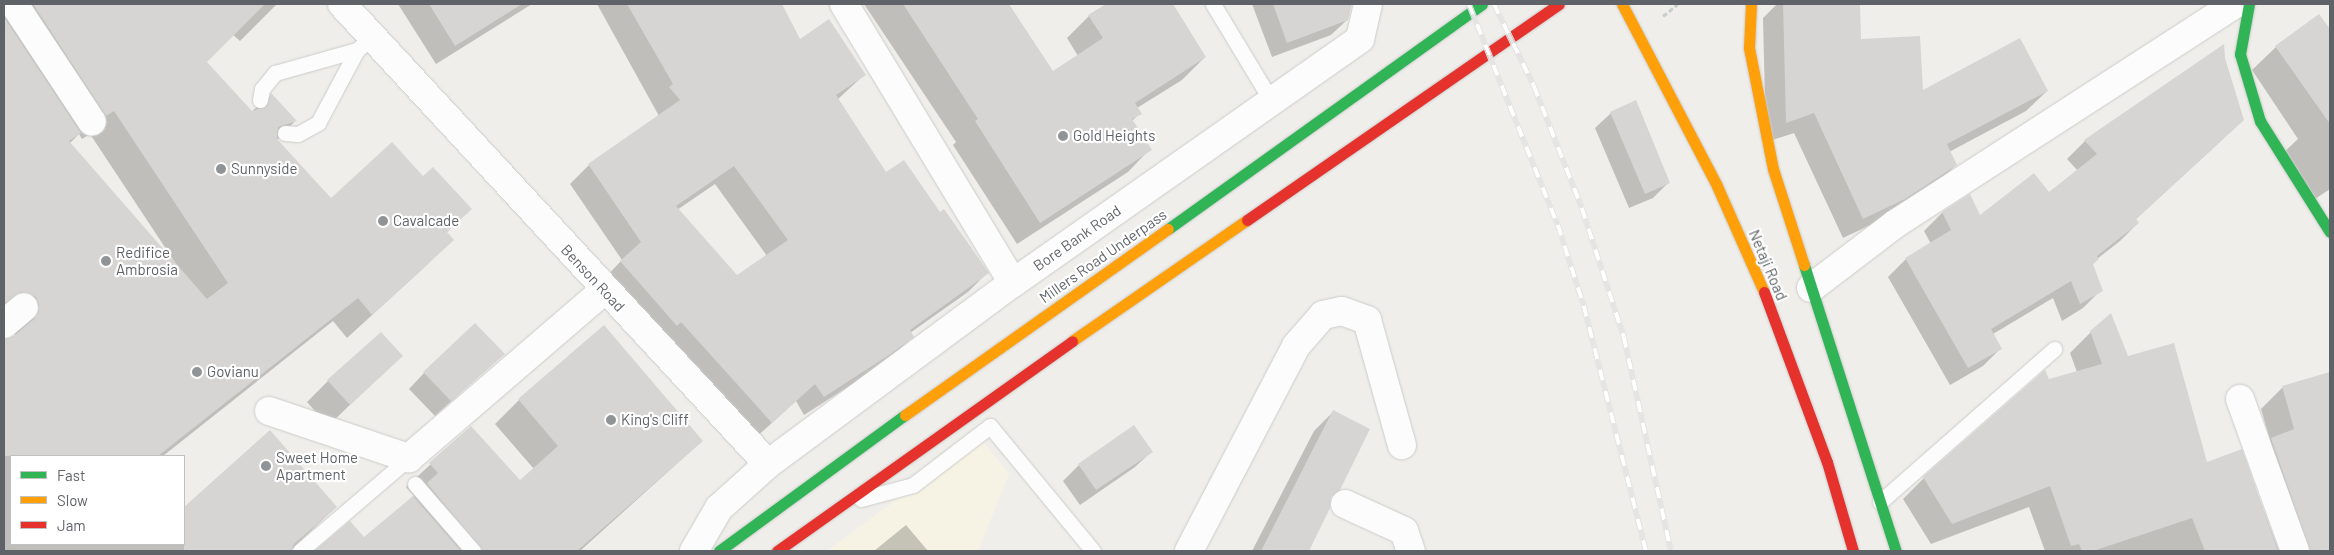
<!DOCTYPE html>
<html>
<head>
<meta charset="utf-8">
<style>
  body { margin:0 }
  #map { position:relative; width:2334px; height:555px; overflow:hidden; background:#efeeea; font-family:Barlow,sans-serif }
  div>[style] { position:absolute }
  .commercial>* { inset:0; background:#f7f3e4 }
  .shadow>* { inset:0; background:#0003 }
  .building>* { inset:0; background:#d6d5d3 }
  .path>* { height:3px; margin-top:-1.5px; transform-origin:0; background:repeating-linear-gradient(90deg,#cacfcc 0 5px,transparent 0 7.5px) }
  .roads { filter:drop-shadow(0 0 1px #cbcccc) drop-shadow(0 0 1px #cbcccc) }
  .lane>* { height:15px; margin:-7.5px; padding:0 7.5px; transform-origin:7.5px; border-radius:7.5px; background:#fdfcfc }
  .street>* { height:28px; margin:-14px; padding:0 14px; transform-origin:14px; border-radius:14px; background:#fdfcfc }
  .fast>* { height:11px; margin:-5.5px; padding:0 5.5px; transform-origin:5.5px; border-radius:5.5px; background:#30b455 }
  .slow>* { height:11px; margin:-5.5px; padding:0 5.5px; transform-origin:5.5px; border-radius:5.5px; background:#ff9f0a }
  .jam>* { height:11px; margin:-5.5px; padding:0 5.5px; transform-origin:5.5px; border-radius:5.5px; background:#e5322d }
  .rail>* { height:5.5px; margin-top:-2.75px; transform-origin:0; background:repeating-linear-gradient(90deg,#fff 0 11px,#e4e4e4 0 22px); box-sizing:border-box; border-block:1px solid #e4e4e4 }
  .dots>* { width:14px; height:14px; translate:-50% -50%; box-sizing:border-box; border:2px solid #fff; border-radius:50% }
  span { translate:-50% -50%; white-space:nowrap; text-align:center; line-height:1.15; -webkit-text-stroke:4.5px #fff; paint-order:stroke }
  .poi-label { font-size:15px; color:#5f6368 }
  .left { translate:0 -50%; text-align:left }
  .street-label { font-size:15px; color:#5f6368 }
  .frame { position:absolute; inset:0; border:5px solid #5f6368; pointer-events:none }
  .legend { position:absolute; left:10px; top:455px; width:175px; height:90px; box-sizing:border-box; background:#fff; border:1px solid #bfc1c3; margin:0; padding:6px 9px; list-style:none; font-size:15px; color:#5f6368 }
  .legend li { display:flex; align-items:center; gap:10px; height:25px }
  .legend b { width:25px; border:1px solid #bfc1c3 }
</style>
</head>
<body>
<div id="map">
  <div class="commercial">
    <div style="clip-path:polygon(980px 438px,1009px 474px,978px 551px,827px 551px)"></div>
  </div>
  <div class="shadow">
    <div style="clip-path:polygon(evenodd,4px 4px,277px 4px,240px 41px,232px 34px,205px 62px,251px 112px,271px 95px,295px 121px,277px 140px,331px 200px,423px 178px,470px 209px,446px 233px,429px 263px,347px 338px,333px 321px,163px 456px,11px 456px,11px 544px,184px 544px,184px 509px,270px 432px,336px 507px,290px 551px,4px 551px,4px 339px,15px 337px,13px 321px,4px 315px,4px 4px,79px 134px,82px 139px,90px 134px,176px 264px,69px 144px,79px 134px)"></div>
    <div style="clip-path:polygon(398px 4px,532px 4px,436px 64px)"></div>
    <div style="clip-path:polygon(evenodd,597px 4px,780px 4px,800px 41px,864px 75px,837px 100px,886px 173px,939px 214px,987px 273px,968px 292px,910px 333px,912px 337px,893px 356px,868px 374px,804px 415px,796px 401px,752px 441px,602px 281px,622px 260px,570px 184px,589px 165px,659px 116px,597px 4px,715px 184px,767px 256px,736px 277px,677px 210px,715px 184px)"></div>
    <div style="clip-path:polygon(864px 4px,1007px 4px,1052px 72px,1078px 56px,1067px 38px,1089px 16px,1108px 4px,1171px 4px,1205px 57px,1182px 80px,1137px 108px,1140px 113px,1132px 121px,1150px 149px,1128px 172px,1017px 244px,953px 145px,956px 142px)"></div>
    <div style="clip-path:polygon(1252px 4px,1349px 4px,1350px 7px,1347px 20px,1331px 35px,1272px 57px)"></div>
    <div style="clip-path:polygon(1777px 4px,1858px 4px,1860px 40px,1922px 92px,2047px 91px,2026px 111px,1949px 152px,1956px 165px,1935px 185px,1883px 219px,1843px 238px,1794px 133px,1766px 142px,1763px 18px)"></div>
    <div style="clip-path:polygon(2319px 15px,2330px 31px,2330px 189px,2309px 203px,2279px 157px,2298px 139px,2252px 70px,2276px 47px)"></div>
    <div style="clip-path:polygon(2223px 46px,2224px 138px,2135px 220px,2138px 223px,2120px 241px,2097px 259px,2092px 265px,2101px 290px,2083px 308px,2062px 321px,2053px 298px,1993px 334px,2001px 348px,1983px 366px,1950px 385px,1888px 277px,1906px 259px,1931px 244px,1924px 231px,1942px 213px,1970px 196px,1980px 217px,2049px 194px,2078px 171px,2067px 159px,2085px 141px)"></div>
    <div style="clip-path:polygon(1611px 113px,1669px 182px,1653px 198px,1629px 208px,1595px 128px)"></div>
    <div style="clip-path:polygon(2091px 332px,2127px 358px,2206px 464px,2241px 451px,2279px 551px,2045px 551px,2029px 507px,1931px 544px,1903px 499px,1924px 478px,2049px 381px,2077px 372px,2070px 353px)"></div>
    <div style="clip-path:polygon(503px 354px,435px 416px,409px 389px,424px 373px)"></div>
    <div style="clip-path:polygon(401px 356px,328px 426px,307px 402px,328px 381px)"></div>
    <div style="clip-path:polygon(2330px 373px,2330px 551px,2282px 551px,2250px 461px,2270px 440px,2261px 409px,2282px 388px)"></div>
    <div style="clip-path:polygon(519px 400px,702px 441px,580px 551px,316px 551px,350px 523px,364px 539px,414px 496px,406px 487px,471px 427px,520px 482px,534px 469px,495px 424px)"></div>
    <div style="clip-path:polygon(1333px 412px,1329px 508px,1307px 551px,1252px 551px,1314px 431px)"></div>
    <div style="clip-path:polygon(1134px 427px,1151px 452px,1135px 467px,1080px 505px,1063px 481px,1079px 465px)"></div>
    <div style="clip-path:polygon(906px 525px,928px 551px,874px 551px)"></div>
  </div>
  <div class="building">
    <div style="clip-path:polygon(33px 4px,265px 4px,207px 62px,252px 111px,267px 106px,271px 93px,297px 121px,278px 127px,277px 139px,331px 198px,392px 142px,423px 176px,433px 167px,472px 209px,447px 232px,454px 240px,372px 315px,358px 298px,158px 456px,4px 456px,4px 339px,14px 336px,34px 319px,39px 305px,36px 297px,22px 292px,4px 304px,4px 17px,81px 133px,69px 141px,207px 299px,228px 283px,114px 111px,106px 116px)"></div>
    <div style="clip-path:polygon(429px 4px,522px 4px,455px 46px)"></div>
    <div style="clip-path:polygon(evenodd,627px 4px,782px 4px,800px 39px,829px 19px,866px 75px,836px 95px,886px 172px,904px 160px,940px 212px,944px 209px,989px 273px,910px 330px,914px 337px,889px 355px,824px 397px,815px 384px,772px 423px,681px 322px,677px 326px,620px 261px,641px 242px,588px 164px,680px 100px,669px 87px,673px 84px,627px 4px,734px 166px,788px 240px,737px 275px,676px 206px,734px 166px)"></div>
    <div style="clip-path:polygon(903px 4px,1009px 4px,1053px 71px,1103px 38px,1088px 15px,1106px 4px,1173px 4px,1206px 57px,1135px 103px,1142px 114px,1132px 119px,1152px 150px,1040px 223px,975px 121px,978px 119px)"></div>
    <div style="clip-path:polygon(1273px 4px,1352px 4px,1348px 20px,1287px 43px)"></div>
    <div style="clip-path:polygon(1783px 4px,1860px 4px,1861px 39px,1920px 36px,1923px 90px,2020px 38px,2048px 91px,1947px 144px,1957px 165px,1905px 199px,1863px 219px,1814px 113px,1786px 123px)"></div>
    <div style="clip-path:polygon(2319px 14px,2330px 29px,2330px 124px,2275px 46px)"></div>
    <div style="clip-path:polygon(2224px 44px,2225px 58px,2244px 120px,2136px 219px,2139px 223px,2097px 256px,2099px 259px,2093px 264px,2103px 291px,2080px 304px,2071px 281px,1991px 329px,2002px 349px,1968px 368px,1905px 258px,1951px 230px,1942px 212px,1970px 194px,1980px 215px,2034px 173px,2049px 192px,2097px 154px,2084px 140px)"></div>
    <div style="clip-path:polygon(1636px 100px,1670px 183px,1645px 194px,1610px 112px)"></div>
    <div style="clip-path:polygon(2111px 313px,2128px 356px,2174px 343px,2207px 462px,2242px 449px,2278px 551px,2205px 551px,2192px 518px,2093px 551px,2082px 551px,2079px 544px,2071px 546px,2050px 486px,1952px 524px,1923px 477px,2045px 370px,2049px 379px,2102px 364px,2090px 331px)"></div>
    <div style="clip-path:polygon(475px 323px,505px 354px,451px 401px,423px 372px)"></div>
    <div style="clip-path:polygon(604px 325px,703px 441px,577px 551px,482px 551px,427px 483px,438px 473px,429px 463px,471px 426px,520px 480px,558px 446px,518px 399px)"></div>
    <div style="clip-path:polygon(381px 332px,403px 356px,350px 405px,327px 380px)"></div>
    <div style="clip-path:polygon(2330px 372px,2330px 551px,2310px 551px,2271px 438px,2294px 429px,2282px 386px)"></div>
    <div style="clip-path:polygon(1333px 410px,1370px 429px,1340px 490px,1331px 497px,1330px 508px,1309px 551px,1261px 551px)"></div>
    <div style="clip-path:polygon(1134px 425px,1153px 452px,1096px 490px,1078px 464px)"></div>
    <div style="clip-path:polygon(270px 430px,337px 507px,294px 544px,291px 551px,184px 551px,184px 507px)"></div>
    <div style="clip-path:polygon(413px 496px,461px 551px,314px 551px,350px 521px,364px 537px)"></div>
  </div>
  <div class="path">
    <div style="left:1663px;top:16px;width:19px;rotate:-39deg"></div>
  </div>
  <div class="roads">
    <div class="lane">
      <div style="left:1213px;top:4px;width:112px;rotate:58.9deg"></div>
      <div style="left:260px;top:100px;width:11px;rotate:-80deg"></div>
      <div style="left:262px;top:89px;width:21px;rotate:-51deg"></div>
      <div style="left:275px;top:73px;width:85px;rotate:-15.7deg"></div>
      <div style="left:357px;top:50px;width:20px;rotate:-41deg"></div>
      <div style="left:285px;top:133px;width:13px;rotate:4deg"></div>
      <div style="left:298px;top:134px;width:23px;rotate:-29deg"></div>
      <div style="left:318px;top:123px;width:83px;rotate:-61.9deg"></div>
      <div style="left:415px;top:484px;width:89px;rotate:49.1deg"></div>
      <div style="left:861px;top:499px;width:54px;rotate:-15.1deg"></div>
      <div style="left:913px;top:485px;width:97px;rotate:-37.5deg"></div>
      <div style="left:990px;top:426px;width:162px;rotate:50.5deg"></div>
      <div style="left:1880px;top:502px;width:232px;rotate:-41.3deg"></div>
      <div style="left:300px;top:551px;width:143px;rotate:-40.5deg"></div>
    </div>
    <div class="street">
      <div style="left:14px;top:4px;width:141px;rotate:56.5deg"></div>
      <div style="left:342px;top:4px;width:627px;rotate:47.2deg"></div>
      <div style="left:768px;top:464px;width:66px;rotate:138.1deg"></div>
      <div style="left:719px;top:508px;width:50px;rotate:120.2deg"></div>
      <div style="left:844px;top:4px;width:326px;rotate:58.8deg"></div>
      <div style="left:1811px;top:288px;width:106px;rotate:-37.3deg"></div>
      <div style="left:1895px;top:224px;width:405px;rotate:-32.9deg"></div>
      <div style="left:4px;top:324px;width:26px;rotate:-40deg"></div>
      <div style="left:2240px;top:399px;width:162px;rotate:70.1deg"></div>
      <div style="left:269px;top:411px;width:148px;rotate:18.6deg"></div>
      <div style="left:409px;top:458px;width:257px;rotate:-40.7deg"></div>
      <div style="left:768px;top:464px;width:305px;rotate:-36.5deg"></div>
      <div style="left:1013px;top:283px;width:424px;rotate:-35.1deg"></div>
      <div style="left:1360px;top:39px;width:36px;rotate:-77deg"></div>
      <div style="left:1345px;top:504px;width:65px;rotate:24.6deg"></div>
      <div style="left:1404px;top:531px;width:21px;rotate:71deg"></div>
      <div style="left:1189px;top:551px;width:231px;rotate:-62.4deg"></div>
      <div style="left:1296px;top:346px;width:41px;rotate:-48.9deg"></div>
      <div style="left:1323px;top:315px;width:19px;rotate:-12deg"></div>
      <div style="left:1342px;top:311px;width:27px;rotate:20deg"></div>
      <div style="left:1367px;top:320px;width:130px;rotate:74.4deg"></div>
    </div>
    <div class="fast">
      <div style="left:2249px;top:4px;width:51px;rotate:100.2deg"></div>
      <div style="left:2240px;top:54px;width:70px;rotate:73.4deg"></div>
      <div style="left:2260px;top:121px;width:131px;rotate:57.8deg"></div>
      <div style="left:1168px;top:229px;width:386px;rotate:-35.6deg"></div>
      <div style="left:1804px;top:265px;width:300px;rotate:72.2deg"></div>
      <div style="left:719px;top:551px;width:230px;rotate:-36.2deg"></div>
    </div>
    <div class="slow">
      <div style="left:1622px;top:4px;width:205px;rotate:62.4deg"></div>
      <div style="left:1717px;top:186px;width:116px;rotate:66.1deg"></div>
      <div style="left:1751px;top:4px;width:44px;rotate:92.6deg"></div>
      <div style="left:1749px;top:48px;width:123px;rotate:78.8deg"></div>
      <div style="left:1773px;top:169px;width:101px;rotate:72.1deg"></div>
      <div style="left:1072px;top:341px;width:213px;rotate:-34.7deg"></div>
      <div style="left:905px;top:415px;width:322px;rotate:-35.3deg"></div>
    </div>
    <div class="jam">
      <div style="left:1247px;top:220px;width:379px;rotate:-34.7deg"></div>
      <div style="left:1764px;top:292px;width:181px;rotate:69.7deg"></div>
      <div style="left:1827px;top:462px;width:93px;rotate:73.7deg"></div>
      <div style="left:777px;top:551px;width:362px;rotate:-35.4deg"></div>
    </div>
  </div>
  <div class="rail">
    <div style="left:1469px;top:4px;width:238px;rotate:68.1deg"></div>
    <div style="left:1558px;top:225px;width:85px;rotate:72.2deg"></div>
    <div style="left:1584px;top:306px;width:253px;rotate:75.8deg"></div>
    <div style="left:1494px;top:4px;width:91px;rotate:64deg"></div>
    <div style="left:1534px;top:86px;width:131px;rotate:68.5deg"></div>
    <div style="left:1582px;top:208px;width:136px;rotate:72deg"></div>
    <div style="left:1624px;top:337px;width:219px;rotate:77.6deg"></div>
  </div>
  <div class="dots">
    <div style="left:1063px;top:136px;background:#919496"></div>
    <div style="left:221px;top:169px;background:#919496"></div>
    <div style="left:383px;top:221px;background:#919496"></div>
    <div style="left:106px;top:261px;background:#919496"></div>
    <div style="left:197px;top:372px;background:#919496"></div>
    <div style="left:611px;top:420px;background:#919496"></div>
    <div style="left:266px;top:466px;background:#919496"></div>
  </div>
  <div class="poi-label">
    <span class="left" style="left:1073px;top:136px">Gold Heights</span>
    <span class="left" style="left:231px;top:169px">Sunnyside</span>
    <span class="left" style="left:393px;top:221px">Cavalcade</span>
    <span class="left" style="left:116px;top:261px">Redifice<br>Ambrosia</span>
    <span class="left" style="left:207px;top:372px">Govianu</span>
    <span class="left" style="left:621px;top:420px">King's Cliff</span>
    <span class="left" style="left:276px;top:466px">Sweet Home<br>Apartment</span>
  </div>
  <div class="street-label">
    <span style="left:1077px;top:238px;rotate:-35deg">Bore Bank Road</span>
    <span style="left:1103px;top:256px;rotate:-35deg">Millers Road Underpass</span>
    <span style="left:1768px;top:265px;rotate:67deg">Netaji Road</span>
    <span style="left:593px;top:278px;rotate:47deg">Benson Road</span>
  </div>
  <div class="frame"></div>
  <ul class="legend">
  <li><b style="height:6px;background:#30b455"></b>Fast</li>
  <li><b style="height:6px;background:#ff9f0a"></b>Slow</li>
  <li><b style="height:6px;background:#e5322d"></b>Jam</li>
  </ul>
</div>
</body>
</html>
